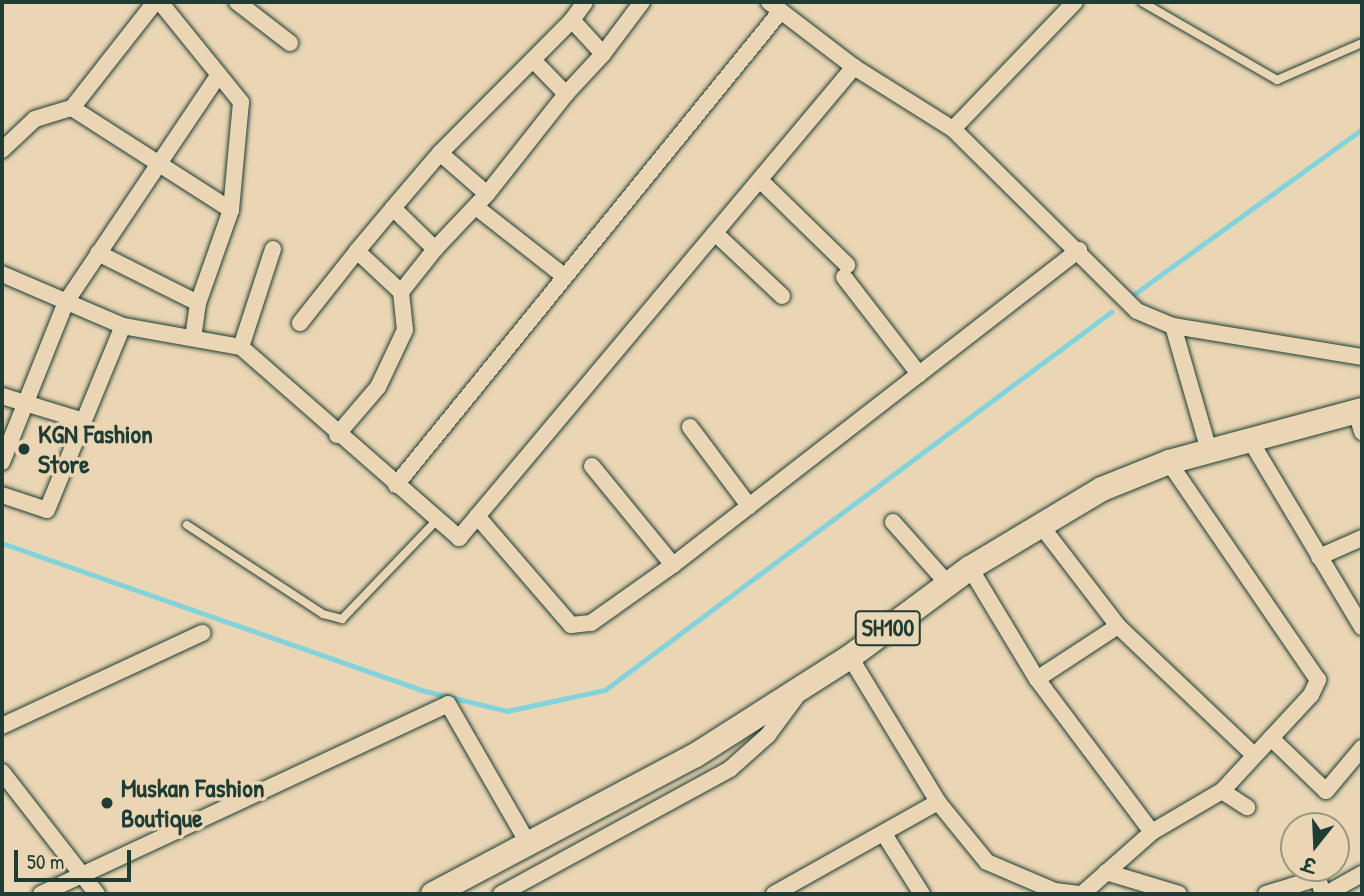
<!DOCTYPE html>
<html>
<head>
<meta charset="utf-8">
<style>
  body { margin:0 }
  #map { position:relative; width:1364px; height:896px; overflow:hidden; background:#ead6b4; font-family:"Patrick Hand","Playpen Sans Deva",sans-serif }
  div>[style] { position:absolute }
  .stream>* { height:4.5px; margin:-2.25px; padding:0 2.25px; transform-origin:2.25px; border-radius:2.25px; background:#82d3db }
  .roads { filter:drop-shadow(0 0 2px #1f3d34) drop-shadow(0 0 2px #1f3d34) }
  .lane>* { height:8px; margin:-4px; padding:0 4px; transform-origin:4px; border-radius:4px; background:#ead6b4 }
  .street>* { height:16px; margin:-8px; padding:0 8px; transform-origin:8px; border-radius:8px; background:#ead6b4 }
  .primary>* { height:24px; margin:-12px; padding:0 12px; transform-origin:12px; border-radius:12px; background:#ead6b4 }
  .dots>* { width:19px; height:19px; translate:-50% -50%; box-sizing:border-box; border:4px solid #ead6b4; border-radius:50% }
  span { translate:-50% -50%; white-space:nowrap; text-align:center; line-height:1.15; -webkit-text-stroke:7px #ead6b4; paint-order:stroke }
  .shield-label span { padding:2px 5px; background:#ead6b4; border:2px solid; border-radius:5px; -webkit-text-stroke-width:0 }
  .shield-label { font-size:24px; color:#1f3d34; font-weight:700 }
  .poi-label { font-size:26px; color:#1f3d34; font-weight:700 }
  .left { translate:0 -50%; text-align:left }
  .frame { position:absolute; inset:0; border:4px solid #1f3d34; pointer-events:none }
  .north { position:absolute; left:1280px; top:812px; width:70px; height:70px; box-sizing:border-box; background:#ead6b4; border:2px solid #999981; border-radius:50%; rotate:198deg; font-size:19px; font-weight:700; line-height:28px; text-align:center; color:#1f3d34 }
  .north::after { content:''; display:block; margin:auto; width:24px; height:32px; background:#1f3d34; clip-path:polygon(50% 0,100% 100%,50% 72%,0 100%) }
  .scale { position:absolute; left:14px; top:850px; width:117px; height:32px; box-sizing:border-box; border:4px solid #1f3d34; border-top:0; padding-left:9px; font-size:21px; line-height:24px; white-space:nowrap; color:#1f3d34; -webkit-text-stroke:5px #ead6b4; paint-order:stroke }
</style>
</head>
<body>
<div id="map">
  <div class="stream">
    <div style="left:1133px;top:295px;width:283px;rotate:-35.9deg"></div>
    <div style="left:2px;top:543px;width:444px;rotate:19.3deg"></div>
    <div style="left:421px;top:690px;width:89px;rotate:13.7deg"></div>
    <div style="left:507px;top:711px;width:100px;rotate:-12.1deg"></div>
    <div style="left:605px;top:690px;width:632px;rotate:-36.76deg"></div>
  </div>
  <div class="roads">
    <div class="lane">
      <div style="left:1142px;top:2px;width:156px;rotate:30deg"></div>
      <div style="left:1277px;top:80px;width:93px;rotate:-23.5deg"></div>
      <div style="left:187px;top:525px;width:163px;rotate:33.2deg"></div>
      <div style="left:323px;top:614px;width:20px;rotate:15deg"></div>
      <div style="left:342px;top:619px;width:137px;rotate:-46.2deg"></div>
    </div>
    <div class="street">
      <div style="left:160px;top:2px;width:129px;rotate:51deg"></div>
      <div style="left:241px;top:102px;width:108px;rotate:95.3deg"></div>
      <div style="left:231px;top:210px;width:99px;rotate:109.5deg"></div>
      <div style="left:198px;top:303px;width:35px;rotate:98deg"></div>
      <div style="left:237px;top:2px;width:67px;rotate:37.7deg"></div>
      <div style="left:769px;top:2px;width:107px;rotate:37.4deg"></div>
      <div style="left:854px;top:67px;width:117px;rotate:32.1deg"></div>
      <div style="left:953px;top:129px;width:259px;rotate:44.7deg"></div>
      <div style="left:1137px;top:311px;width:39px;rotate:23deg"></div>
      <div style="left:1173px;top:326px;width:192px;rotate:9.3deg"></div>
      <div style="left:572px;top:20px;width:22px;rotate:-54deg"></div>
      <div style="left:603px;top:54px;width:65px;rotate:-53.1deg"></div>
      <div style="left:72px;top:108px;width:189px;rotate:32.7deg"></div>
      <div style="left:953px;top:129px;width:176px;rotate:-46.2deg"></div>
      <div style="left:2px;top:150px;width:45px;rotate:-43.2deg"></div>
      <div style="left:35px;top:119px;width:39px;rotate:-17deg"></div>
      <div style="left:72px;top:108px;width:135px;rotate:-51.9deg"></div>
      <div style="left:440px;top:153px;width:187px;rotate:-45.2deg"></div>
      <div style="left:572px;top:20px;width:46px;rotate:47.6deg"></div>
      <div style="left:603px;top:54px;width:54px;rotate:132.8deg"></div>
      <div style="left:760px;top:180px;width:122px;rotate:44.3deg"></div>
      <div style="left:487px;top:194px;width:127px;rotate:-51.7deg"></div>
      <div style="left:566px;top:94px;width:47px;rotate:-134.1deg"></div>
      <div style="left:476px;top:207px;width:112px;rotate:38.1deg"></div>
      <div style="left:393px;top:208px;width:72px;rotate:-49.5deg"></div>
      <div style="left:440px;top:153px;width:62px;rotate:41.1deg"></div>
      <div style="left:487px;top:194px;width:76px;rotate:133.4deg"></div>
      <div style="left:715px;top:233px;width:92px;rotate:43.2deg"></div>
      <div style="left:357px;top:251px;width:56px;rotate:-50.1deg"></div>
      <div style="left:393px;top:208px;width:59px;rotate:44.3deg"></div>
      <div style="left:435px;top:249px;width:55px;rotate:128.3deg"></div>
      <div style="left:98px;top:253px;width:112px;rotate:26.6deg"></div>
      <div style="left:2px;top:274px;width:132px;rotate:23.3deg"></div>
      <div style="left:123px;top:326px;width:120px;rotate:10.1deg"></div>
      <div style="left:241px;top:347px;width:290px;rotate:41.2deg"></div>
      <div style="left:459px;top:538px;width:615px;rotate:-50.02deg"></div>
      <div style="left:844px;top:277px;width:123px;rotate:52.3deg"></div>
      <div style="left:300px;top:323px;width:92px;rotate:-51.6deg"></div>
      <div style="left:357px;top:251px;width:60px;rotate:43deg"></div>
      <div style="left:401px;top:292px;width:38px;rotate:84deg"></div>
      <div style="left:405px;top:330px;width:63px;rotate:115.3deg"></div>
      <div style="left:378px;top:387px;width:63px;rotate:130.5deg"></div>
      <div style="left:1173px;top:326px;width:130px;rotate:73.9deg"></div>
      <div style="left:241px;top:347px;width:103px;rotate:-71.9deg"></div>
      <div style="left:2px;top:396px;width:86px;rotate:17deg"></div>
      <div style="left:1356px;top:412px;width:21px;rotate:73deg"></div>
      <div style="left:690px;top:427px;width:99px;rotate:53.2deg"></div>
      <div style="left:1250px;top:440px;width:218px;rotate:59.1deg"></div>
      <div style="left:2px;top:462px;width:172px;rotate:-68.2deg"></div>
      <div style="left:66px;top:302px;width:271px;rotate:-56.1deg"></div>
      <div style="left:592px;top:466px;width:128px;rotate:50.7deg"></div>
      <div style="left:673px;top:565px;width:514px;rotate:-37.81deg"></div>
      <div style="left:396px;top:485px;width:609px;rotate:-50.93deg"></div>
      <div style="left:2px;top:495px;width:47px;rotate:18.4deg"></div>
      <div style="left:47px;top:510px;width:199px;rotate:-67.6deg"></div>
      <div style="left:477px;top:516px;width:144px;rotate:49.2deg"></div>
      <div style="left:571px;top:625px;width:20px;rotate:-6deg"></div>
      <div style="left:591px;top:623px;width:100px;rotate:-35.3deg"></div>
      <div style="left:893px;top:522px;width:81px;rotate:48.5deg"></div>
      <div style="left:1039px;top:523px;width:130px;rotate:52.5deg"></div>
      <div style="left:1118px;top:626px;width:186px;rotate:43.5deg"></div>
      <div style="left:1319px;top:557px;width:47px;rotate:-23.8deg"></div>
      <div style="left:970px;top:568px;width:130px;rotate:58.9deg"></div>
      <div style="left:1037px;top:679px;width:191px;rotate:53.1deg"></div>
      <div style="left:850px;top:657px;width:170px;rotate:58.7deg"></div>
      <div style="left:938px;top:802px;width:77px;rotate:50.8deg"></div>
      <div style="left:987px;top:862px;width:74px;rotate:23.1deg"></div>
      <div style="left:1055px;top:891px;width:26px;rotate:7deg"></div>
      <div style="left:1037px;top:679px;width:97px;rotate:-33.2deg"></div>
      <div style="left:2px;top:726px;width:221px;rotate:-24.9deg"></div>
      <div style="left:1271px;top:738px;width:76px;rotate:43.9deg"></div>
      <div style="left:1326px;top:791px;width:56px;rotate:-50.1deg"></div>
      <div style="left:2px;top:772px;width:155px;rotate:52.1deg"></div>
      <div style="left:1222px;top:791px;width:30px;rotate:33deg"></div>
      <div style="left:884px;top:834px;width:71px;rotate:57.7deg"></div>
      <div style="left:1106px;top:872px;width:76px;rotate:16.8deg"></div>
      <div style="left:41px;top:894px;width:449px;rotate:-25deg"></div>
      <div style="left:448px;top:704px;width:163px;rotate:60.1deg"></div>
      <div style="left:501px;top:894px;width:261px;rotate:-28.6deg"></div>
      <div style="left:730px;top:769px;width:51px;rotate:-41.8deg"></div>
      <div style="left:768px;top:735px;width:47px;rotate:-53.6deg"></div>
      <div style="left:774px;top:894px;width:188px;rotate:-29.3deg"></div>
      <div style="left:1082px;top:894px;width:94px;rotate:-41.5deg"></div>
      <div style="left:1152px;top:832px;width:81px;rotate:-30.4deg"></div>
      <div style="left:1222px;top:791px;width:131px;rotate:-47.2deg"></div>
      <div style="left:1311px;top:695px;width:17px;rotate:-65deg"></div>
      <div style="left:1318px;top:680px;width:264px;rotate:-124.4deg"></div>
      <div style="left:1266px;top:894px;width:54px;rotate:-17.1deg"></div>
      <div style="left:1318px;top:878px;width:17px;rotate:73deg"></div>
      <div style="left:1326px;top:894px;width:41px;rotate:-29.1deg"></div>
    </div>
    <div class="primary">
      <div style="left:433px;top:894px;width:297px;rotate:-27.9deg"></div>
      <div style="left:696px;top:755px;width:183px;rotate:-32.5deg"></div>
      <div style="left:850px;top:657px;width:149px;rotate:-36.6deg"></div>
      <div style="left:970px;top:568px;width:154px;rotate:-30.9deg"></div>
      <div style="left:1102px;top:489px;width:72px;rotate:-21.9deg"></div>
      <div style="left:1169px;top:462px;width:200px;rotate:-15.1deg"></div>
    </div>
  </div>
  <div class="dots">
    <div style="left:24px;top:449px;background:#1f3d34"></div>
    <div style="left:107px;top:803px;background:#1f3d34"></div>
  </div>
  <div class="shield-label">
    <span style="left:888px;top:628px">SH100</span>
  </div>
  <div class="poi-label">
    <span class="left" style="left:38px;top:449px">KGN Fashion<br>Store</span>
    <span class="left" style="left:121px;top:803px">Muskan Fashion<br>Boutique</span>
  </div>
  <div class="frame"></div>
  <div class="north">उ</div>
  <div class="scale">50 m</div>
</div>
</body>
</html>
